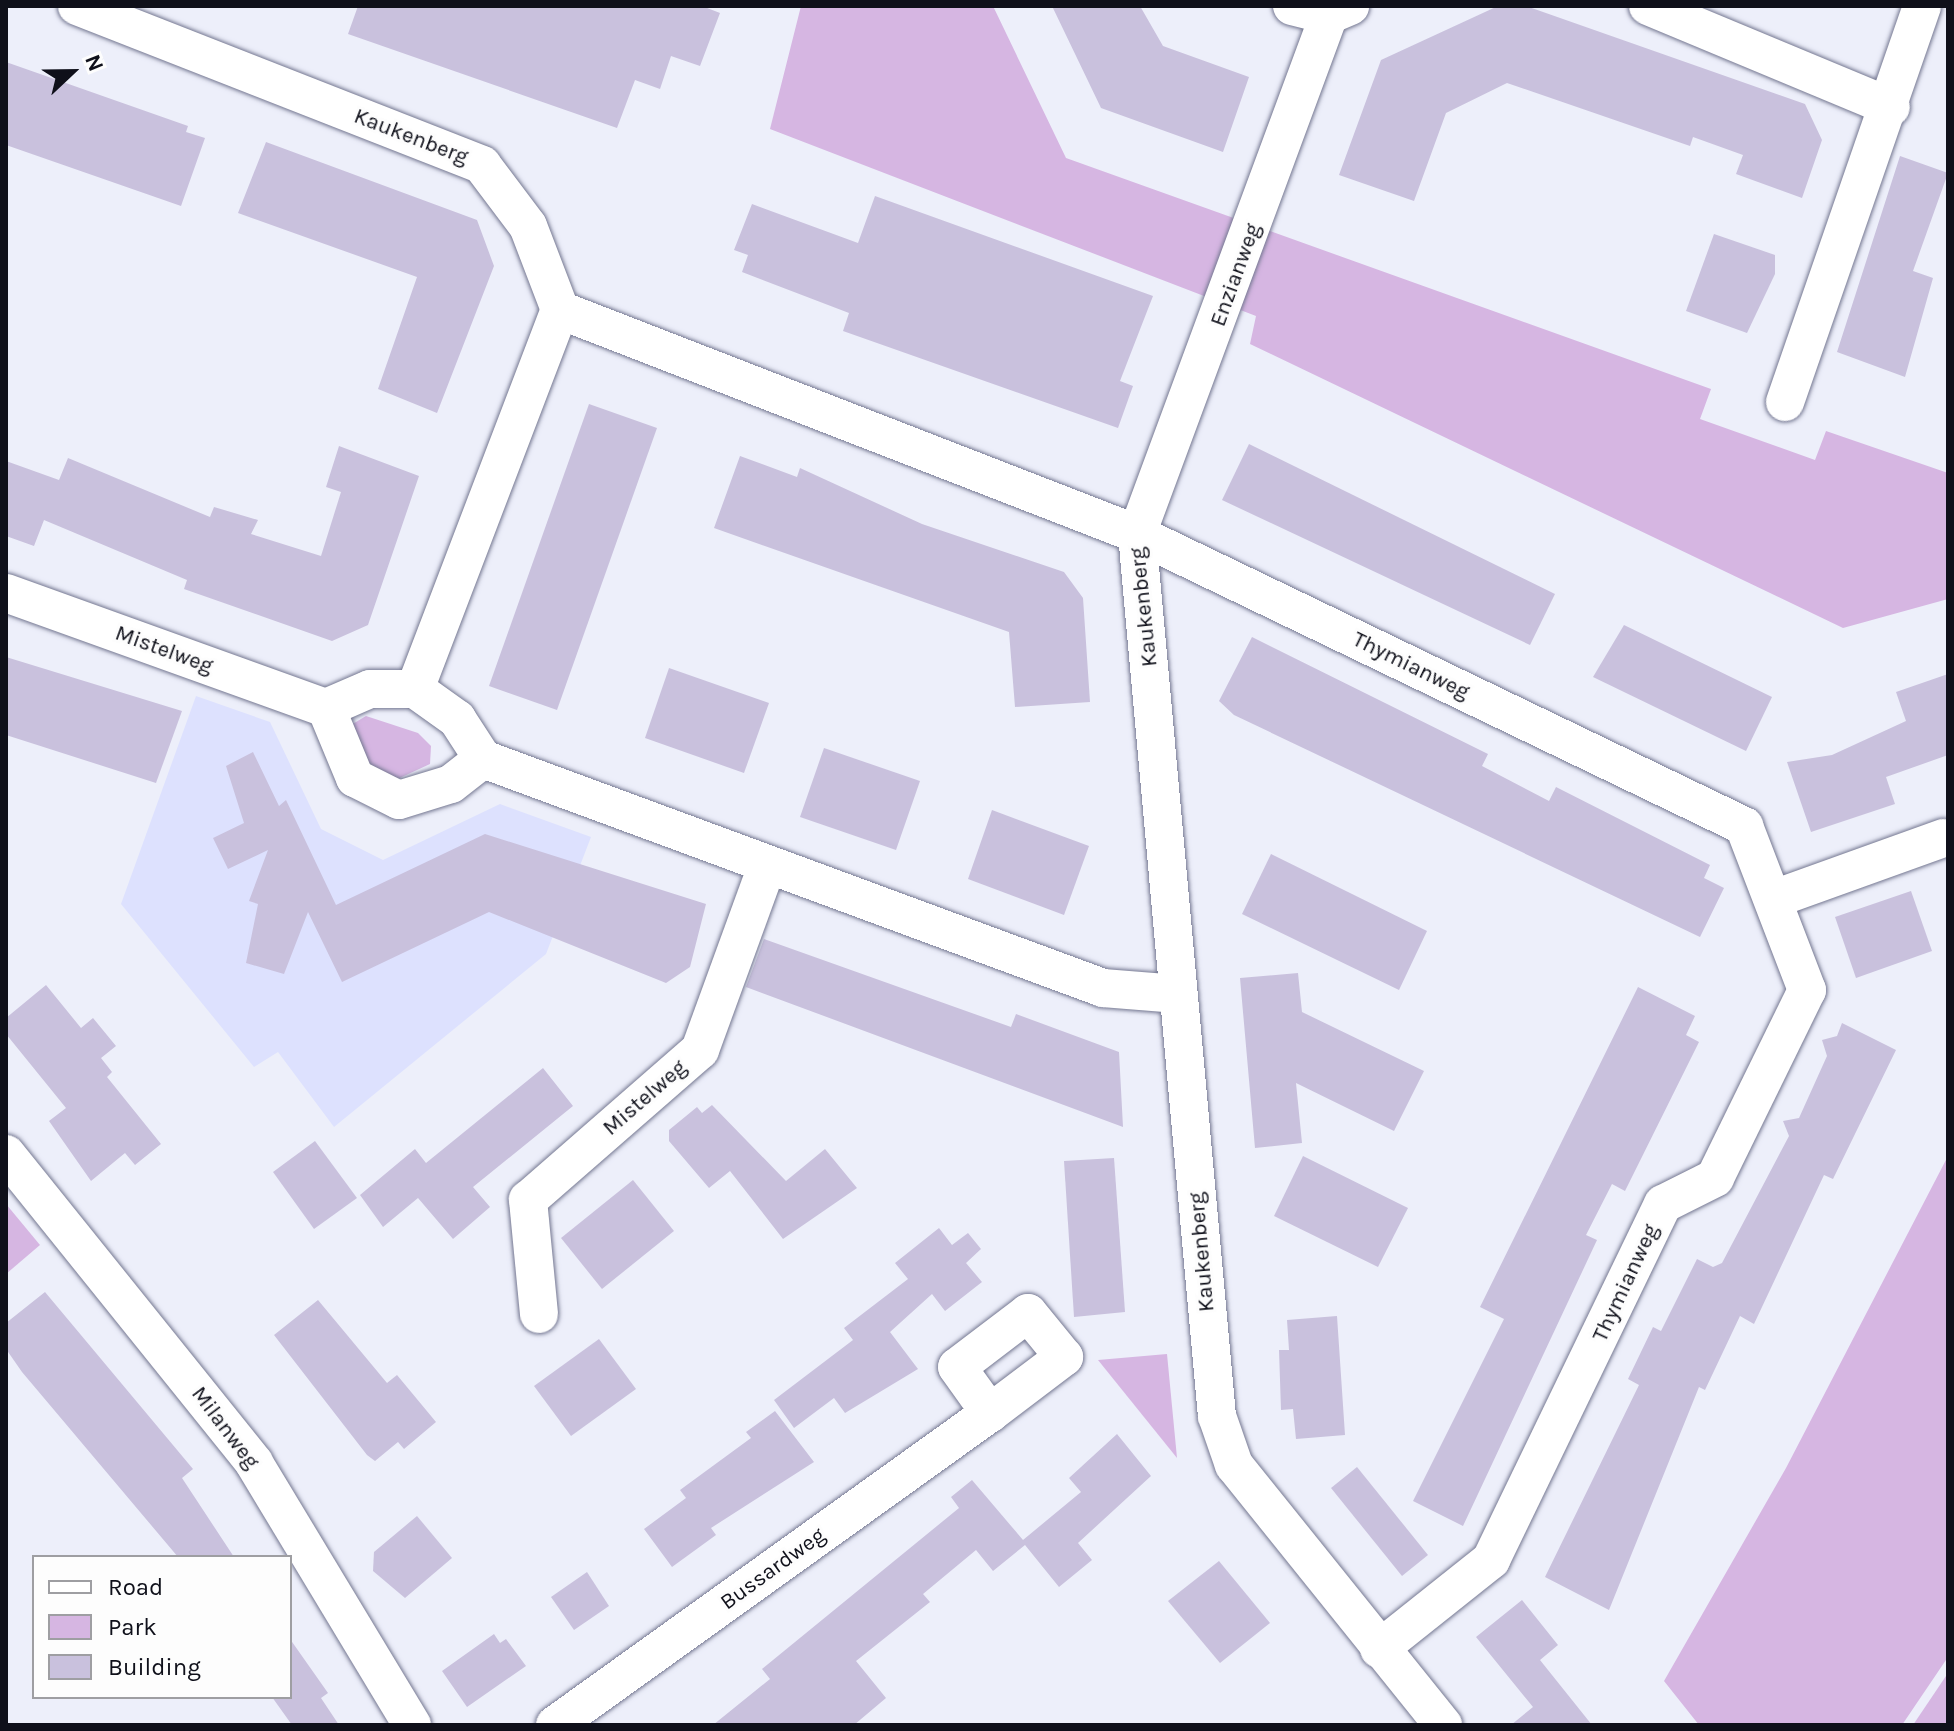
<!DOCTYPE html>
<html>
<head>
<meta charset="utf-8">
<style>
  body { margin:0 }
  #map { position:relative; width:1954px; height:1731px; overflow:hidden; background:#edeffa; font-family:Karla,sans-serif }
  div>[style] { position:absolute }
  .built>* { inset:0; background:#dde1fe }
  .green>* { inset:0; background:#d6b6e2 }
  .building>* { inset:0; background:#c9c1dd }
  .roads { filter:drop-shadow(0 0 2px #747791) drop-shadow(0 0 2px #747791) }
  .street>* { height:38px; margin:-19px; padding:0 19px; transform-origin:19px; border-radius:19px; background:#fff }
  span { translate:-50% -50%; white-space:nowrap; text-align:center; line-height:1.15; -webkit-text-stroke:6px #fdfdfd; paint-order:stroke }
  .street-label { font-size:22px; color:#0f101a }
  .frame { position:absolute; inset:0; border:8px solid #0f101a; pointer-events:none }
  .legend { position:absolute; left:32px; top:1555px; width:260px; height:144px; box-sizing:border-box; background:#fdfdfd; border:2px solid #9e9ea2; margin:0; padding:10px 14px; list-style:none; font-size:24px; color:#0f101a }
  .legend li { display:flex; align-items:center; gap:16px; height:40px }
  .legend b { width:40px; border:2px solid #9e9ea2 }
  .north { position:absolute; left:32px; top:32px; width:80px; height:80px; -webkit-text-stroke:6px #fdfdfd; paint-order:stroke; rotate:68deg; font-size:22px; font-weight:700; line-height:32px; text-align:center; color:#0f101a }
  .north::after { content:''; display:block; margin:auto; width:28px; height:36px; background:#0f101a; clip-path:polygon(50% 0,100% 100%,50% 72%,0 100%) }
</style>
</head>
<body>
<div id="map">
  <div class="built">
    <div style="clip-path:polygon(196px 696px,270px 722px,321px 829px,383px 860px,500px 804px,591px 837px,546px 954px,334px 1127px,278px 1052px,254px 1067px,121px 904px)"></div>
  </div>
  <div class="green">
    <div style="clip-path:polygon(801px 6px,993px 6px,1066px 158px,1711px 389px,1700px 419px,1815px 460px,1826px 431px,1948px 473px,1948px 599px,1843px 628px,1250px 344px,1256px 316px,770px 129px)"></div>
    <div style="clip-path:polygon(366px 716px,418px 733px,431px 746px,430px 764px,391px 782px,367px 773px,351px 725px)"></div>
    <div style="clip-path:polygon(1948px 1156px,1948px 1657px,1902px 1725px,1699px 1725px,1664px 1681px,1786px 1468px)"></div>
    <div style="clip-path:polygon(6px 1204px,40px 1245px,6px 1274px)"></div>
    <div style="clip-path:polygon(1167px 1354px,1177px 1458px,1098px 1360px)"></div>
    <div style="clip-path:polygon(1948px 1673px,1948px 1725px,1913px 1725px)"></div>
  </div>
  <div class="building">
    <div style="clip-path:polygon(358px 6px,702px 6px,720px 13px,700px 66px,671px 56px,660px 89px,635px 80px,617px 128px,348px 34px)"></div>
    <div style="clip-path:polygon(1052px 6px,1140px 6px,1163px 46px,1249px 77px,1223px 152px,1101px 108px)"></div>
    <div style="clip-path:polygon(1498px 6px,1526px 6px,1805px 104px,1822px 140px,1802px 198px,1736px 174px,1743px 155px,1693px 137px,1690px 146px,1507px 83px,1446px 113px,1414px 201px,1339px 175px,1381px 60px)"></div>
    <div style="clip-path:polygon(6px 62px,188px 126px,186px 132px,205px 138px,181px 206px,6px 145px)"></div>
    <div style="clip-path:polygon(266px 142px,477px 220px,494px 266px,437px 413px,378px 389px,417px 277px,238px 213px)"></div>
    <div style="clip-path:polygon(1900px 156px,1948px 173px,1913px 271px,1933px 278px,1905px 377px,1837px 352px)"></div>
    <div style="clip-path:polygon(875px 196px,1153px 296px,1120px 381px,1133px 386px,1118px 428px,843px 331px,849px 313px,742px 272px,748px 255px,734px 250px,752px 204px,858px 243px)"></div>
    <div style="clip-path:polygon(1714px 234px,1775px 255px,1775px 274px,1747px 333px,1686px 311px)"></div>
    <div style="clip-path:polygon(589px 404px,657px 428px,557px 710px,489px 686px)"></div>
    <div style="clip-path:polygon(1249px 444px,1555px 594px,1530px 645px,1222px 500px)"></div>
    <div style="clip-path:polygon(339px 446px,419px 476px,368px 625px,332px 641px,184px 589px,187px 580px,44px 520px,34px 546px,6px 536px,6px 461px,59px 480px,68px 458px,210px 517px,214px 507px,258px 520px,251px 534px,321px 556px,341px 492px,326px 487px)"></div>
    <div style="clip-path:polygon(740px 456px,797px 477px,800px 468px,922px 524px,1064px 572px,1083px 598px,1090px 702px,1015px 707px,1009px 632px,714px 528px)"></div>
    <div style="clip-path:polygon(1624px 625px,1772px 697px,1746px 751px,1593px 677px)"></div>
    <div style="clip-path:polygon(1252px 637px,1488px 754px,1482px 766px,1549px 801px,1556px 787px,1710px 865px,1704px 878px,1724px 888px,1700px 937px,1234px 715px,1219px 701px)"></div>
    <div style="clip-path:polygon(6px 657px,182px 711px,156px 783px,6px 735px)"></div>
    <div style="clip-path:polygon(669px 668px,769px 703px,744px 773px,645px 738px)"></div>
    <div style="clip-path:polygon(1948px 674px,1948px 755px,1886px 777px,1895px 804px,1811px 832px,1787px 762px,1832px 755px,1906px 721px,1896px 692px)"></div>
    <div style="clip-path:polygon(824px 748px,920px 781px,896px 850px,800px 817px)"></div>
    <div style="clip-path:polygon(253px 752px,279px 806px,286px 800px,336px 905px,485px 834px,706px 904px,690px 967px,666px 983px,489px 912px,342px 982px,308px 912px,284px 974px,246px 963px,258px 904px,249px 901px,268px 850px,228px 869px,213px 838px,244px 823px,226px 766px)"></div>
    <div style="clip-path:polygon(992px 810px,1089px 846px,1064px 915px,968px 879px)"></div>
    <div style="clip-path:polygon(1271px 854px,1427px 931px,1399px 990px,1242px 914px)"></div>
    <div style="clip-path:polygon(1911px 891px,1932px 951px,1856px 978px,1835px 917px)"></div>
    <div style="clip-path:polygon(764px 939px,1011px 1027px,1016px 1014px,1119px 1052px,1123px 1127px,746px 987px)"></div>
    <div style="clip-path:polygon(1298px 973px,1302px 1012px,1424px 1071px,1394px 1131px,1296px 1083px,1302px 1143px,1255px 1148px,1240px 978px)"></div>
    <div style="clip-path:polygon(46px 985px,81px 1028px,93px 1018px,116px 1046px,101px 1058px,112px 1072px,107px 1077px,161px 1144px,135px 1165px,125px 1153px,91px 1181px,49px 1121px,66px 1108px,6px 1034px,6px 1018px)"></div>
    <div style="clip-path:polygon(1638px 987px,1695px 1016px,1686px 1035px,1699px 1042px,1625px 1191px,1612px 1184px,1586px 1235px,1597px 1240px,1463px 1526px,1413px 1501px,1504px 1319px,1480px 1307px)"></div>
    <div style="clip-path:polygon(1842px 1023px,1896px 1050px,1833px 1179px,1824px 1175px,1754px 1324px,1740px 1316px,1705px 1390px,1699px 1387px,1609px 1610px,1545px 1577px,1639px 1385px,1628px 1379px,1653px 1327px,1661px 1331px,1697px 1259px,1713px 1267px,1722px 1263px,1789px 1136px,1783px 1121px,1799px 1118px,1827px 1056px,1822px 1040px,1837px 1036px)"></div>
    <div style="clip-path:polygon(543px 1068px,573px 1106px,473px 1187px,490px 1207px,453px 1239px,418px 1198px,383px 1227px,360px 1195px,415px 1149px,426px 1163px)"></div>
    <div style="clip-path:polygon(712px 1105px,786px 1181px,825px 1149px,857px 1188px,783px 1239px,730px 1171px,709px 1188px,669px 1141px,669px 1130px,697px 1107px,702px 1113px)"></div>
    <div style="clip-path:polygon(315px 1141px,357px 1198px,314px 1229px,273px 1172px)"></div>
    <div style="clip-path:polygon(1303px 1156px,1408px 1208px,1378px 1267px,1274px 1216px)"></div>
    <div style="clip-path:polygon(1114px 1158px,1125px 1312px,1074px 1317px,1064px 1161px)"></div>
    <div style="clip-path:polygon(633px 1180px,674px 1231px,602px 1289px,561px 1238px)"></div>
    <div style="clip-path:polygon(939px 1228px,952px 1245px,968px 1233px,981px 1249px,966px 1263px,982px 1282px,945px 1311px,932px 1294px,890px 1332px,918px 1369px,845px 1413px,834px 1398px,794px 1428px,774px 1400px,853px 1340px,844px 1328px,908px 1279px,895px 1263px)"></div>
    <div style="clip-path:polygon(45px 1292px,193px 1469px,182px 1478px,234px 1557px,178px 1557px,22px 1372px,6px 1349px,6px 1323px)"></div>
    <div style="clip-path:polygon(318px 1300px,387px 1383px,397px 1375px,436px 1422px,404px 1449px,398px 1442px,375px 1461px,367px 1455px,274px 1335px)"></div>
    <div style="clip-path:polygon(1337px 1316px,1345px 1435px,1296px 1439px,1293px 1409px,1281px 1410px,1279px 1350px,1289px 1350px,1287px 1320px)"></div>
    <div style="clip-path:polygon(599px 1339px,636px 1389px,571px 1436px,534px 1386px)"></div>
    <div style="clip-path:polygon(775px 1411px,814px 1462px,711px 1528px,716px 1535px,672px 1567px,644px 1529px,686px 1498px,680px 1490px,751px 1438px,746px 1432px)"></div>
    <div style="clip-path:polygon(1117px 1434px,1151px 1476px,1078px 1543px,1092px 1560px,1059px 1587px,1025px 1545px,993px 1571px,976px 1550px,923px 1594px,930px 1602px,856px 1661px,886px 1698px,854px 1725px,713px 1725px,770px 1679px,762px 1669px,959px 1508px,951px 1497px,972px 1480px,1023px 1540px,1081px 1492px,1069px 1478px)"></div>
    <div style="clip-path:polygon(1357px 1467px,1428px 1555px,1402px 1576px,1331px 1488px)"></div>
    <div style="clip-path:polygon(417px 1516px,452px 1558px,405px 1598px,373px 1571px,374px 1552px)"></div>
    <div style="clip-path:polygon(1219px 1561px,1270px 1623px,1220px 1663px,1168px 1601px)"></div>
    <div style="clip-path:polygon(587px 1572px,609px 1606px,574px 1630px,551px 1597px)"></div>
    <div style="clip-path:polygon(1522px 1600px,1558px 1645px,1540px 1660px,1592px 1725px,1511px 1725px,1533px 1707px,1476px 1637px)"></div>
    <div style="clip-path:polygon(494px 1634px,500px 1643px,506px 1639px,526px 1666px,467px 1707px,442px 1671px)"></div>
    <div style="clip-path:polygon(290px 1639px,328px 1693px,321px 1698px,339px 1725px,292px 1725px,272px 1697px,290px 1697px)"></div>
  </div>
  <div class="roads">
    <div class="street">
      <div style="left:77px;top:6px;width:435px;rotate:21.4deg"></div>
      <div style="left:482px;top:165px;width:76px;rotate:53deg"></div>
      <div style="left:528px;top:226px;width:90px;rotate:69.1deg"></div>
      <div style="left:560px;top:310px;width:619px;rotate:21.22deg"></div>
      <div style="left:1137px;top:534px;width:886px;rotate:84.82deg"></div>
      <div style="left:1217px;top:1416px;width:52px;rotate:70.9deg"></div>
      <div style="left:1234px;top:1465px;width:334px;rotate:51.2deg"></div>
      <div style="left:1292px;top:6px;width:38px;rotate:14deg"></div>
      <div style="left:1329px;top:15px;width:23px;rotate:-23deg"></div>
      <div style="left:1648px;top:6px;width:263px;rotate:22.6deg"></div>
      <div style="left:1329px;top:15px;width:553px;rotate:110.3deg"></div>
      <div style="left:1137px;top:534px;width:674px;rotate:25.69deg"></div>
      <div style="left:1744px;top:826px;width:176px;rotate:69deg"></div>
      <div style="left:1807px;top:990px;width:209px;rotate:116.1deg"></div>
      <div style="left:1715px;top:1178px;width:58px;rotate:153.4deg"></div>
      <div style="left:1663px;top:1204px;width:395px;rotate:115.8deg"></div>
      <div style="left:1491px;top:1560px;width:143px;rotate:141.5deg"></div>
      <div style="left:1785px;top:402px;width:419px;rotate:-70.9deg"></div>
      <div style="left:6px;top:593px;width:340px;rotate:19.8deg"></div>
      <div style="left:326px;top:708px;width:48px;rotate:-23.4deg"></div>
      <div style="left:370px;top:689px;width:45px"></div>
      <div style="left:415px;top:689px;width:52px;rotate:35.5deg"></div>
      <div style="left:457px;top:719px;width:48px;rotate:57deg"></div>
      <div style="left:483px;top:759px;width:661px;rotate:20.27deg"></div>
      <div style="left:1103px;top:988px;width:75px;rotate:4.6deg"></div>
      <div style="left:415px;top:689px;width:406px;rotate:-69.1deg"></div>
      <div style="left:326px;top:708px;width:76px;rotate:67.5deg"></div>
      <div style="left:355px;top:778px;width:49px;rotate:26.6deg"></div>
      <div style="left:399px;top:800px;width:54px;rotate:-17.1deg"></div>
      <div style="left:451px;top:784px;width:41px;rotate:-38deg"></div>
      <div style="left:1774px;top:899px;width:180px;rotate:-19.8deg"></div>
      <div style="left:6px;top:1154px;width:396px;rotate:51.2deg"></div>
      <div style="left:254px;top:1463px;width:306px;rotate:58.9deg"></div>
      <div style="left:539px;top:1314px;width:115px;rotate:-95.5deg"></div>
      <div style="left:528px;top:1200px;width:228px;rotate:-41.1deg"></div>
      <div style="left:700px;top:1050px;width:196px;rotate:-70deg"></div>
      <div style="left:555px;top:1725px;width:535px;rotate:-35.65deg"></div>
      <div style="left:990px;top:1413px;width:93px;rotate:-37.1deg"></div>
      <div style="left:1064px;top:1357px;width:57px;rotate:-129.3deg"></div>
      <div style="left:1028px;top:1313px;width:89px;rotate:142.7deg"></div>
      <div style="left:957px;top:1367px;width:57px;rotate:54.3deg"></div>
    </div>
  </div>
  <div class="street-label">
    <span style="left:411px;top:137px;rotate:21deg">Kaukenberg</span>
    <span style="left:1236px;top:275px;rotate:-70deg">Enzianweg</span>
    <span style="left:1144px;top:607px;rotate:-96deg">Kaukenberg</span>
    <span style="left:164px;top:650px;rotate:20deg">Mistelweg</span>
    <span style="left:1411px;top:666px;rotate:26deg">Thymianweg</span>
    <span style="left:645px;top:1098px;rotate:-41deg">Mistelweg</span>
    <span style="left:1202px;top:1252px;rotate:-95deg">Kaukenberg</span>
    <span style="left:1626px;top:1283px;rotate:-65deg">Thymianweg</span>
    <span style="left:225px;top:1428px;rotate:53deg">Milanweg</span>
    <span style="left:773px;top:1569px;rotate:-36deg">Bussardweg</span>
  </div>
  <div class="frame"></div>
  <ul class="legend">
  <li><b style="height:10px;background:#fff"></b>Road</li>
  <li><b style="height:22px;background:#d6b6e2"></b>Park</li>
  <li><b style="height:22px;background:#c9c1dd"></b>Building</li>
  </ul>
  <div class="north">N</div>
</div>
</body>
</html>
